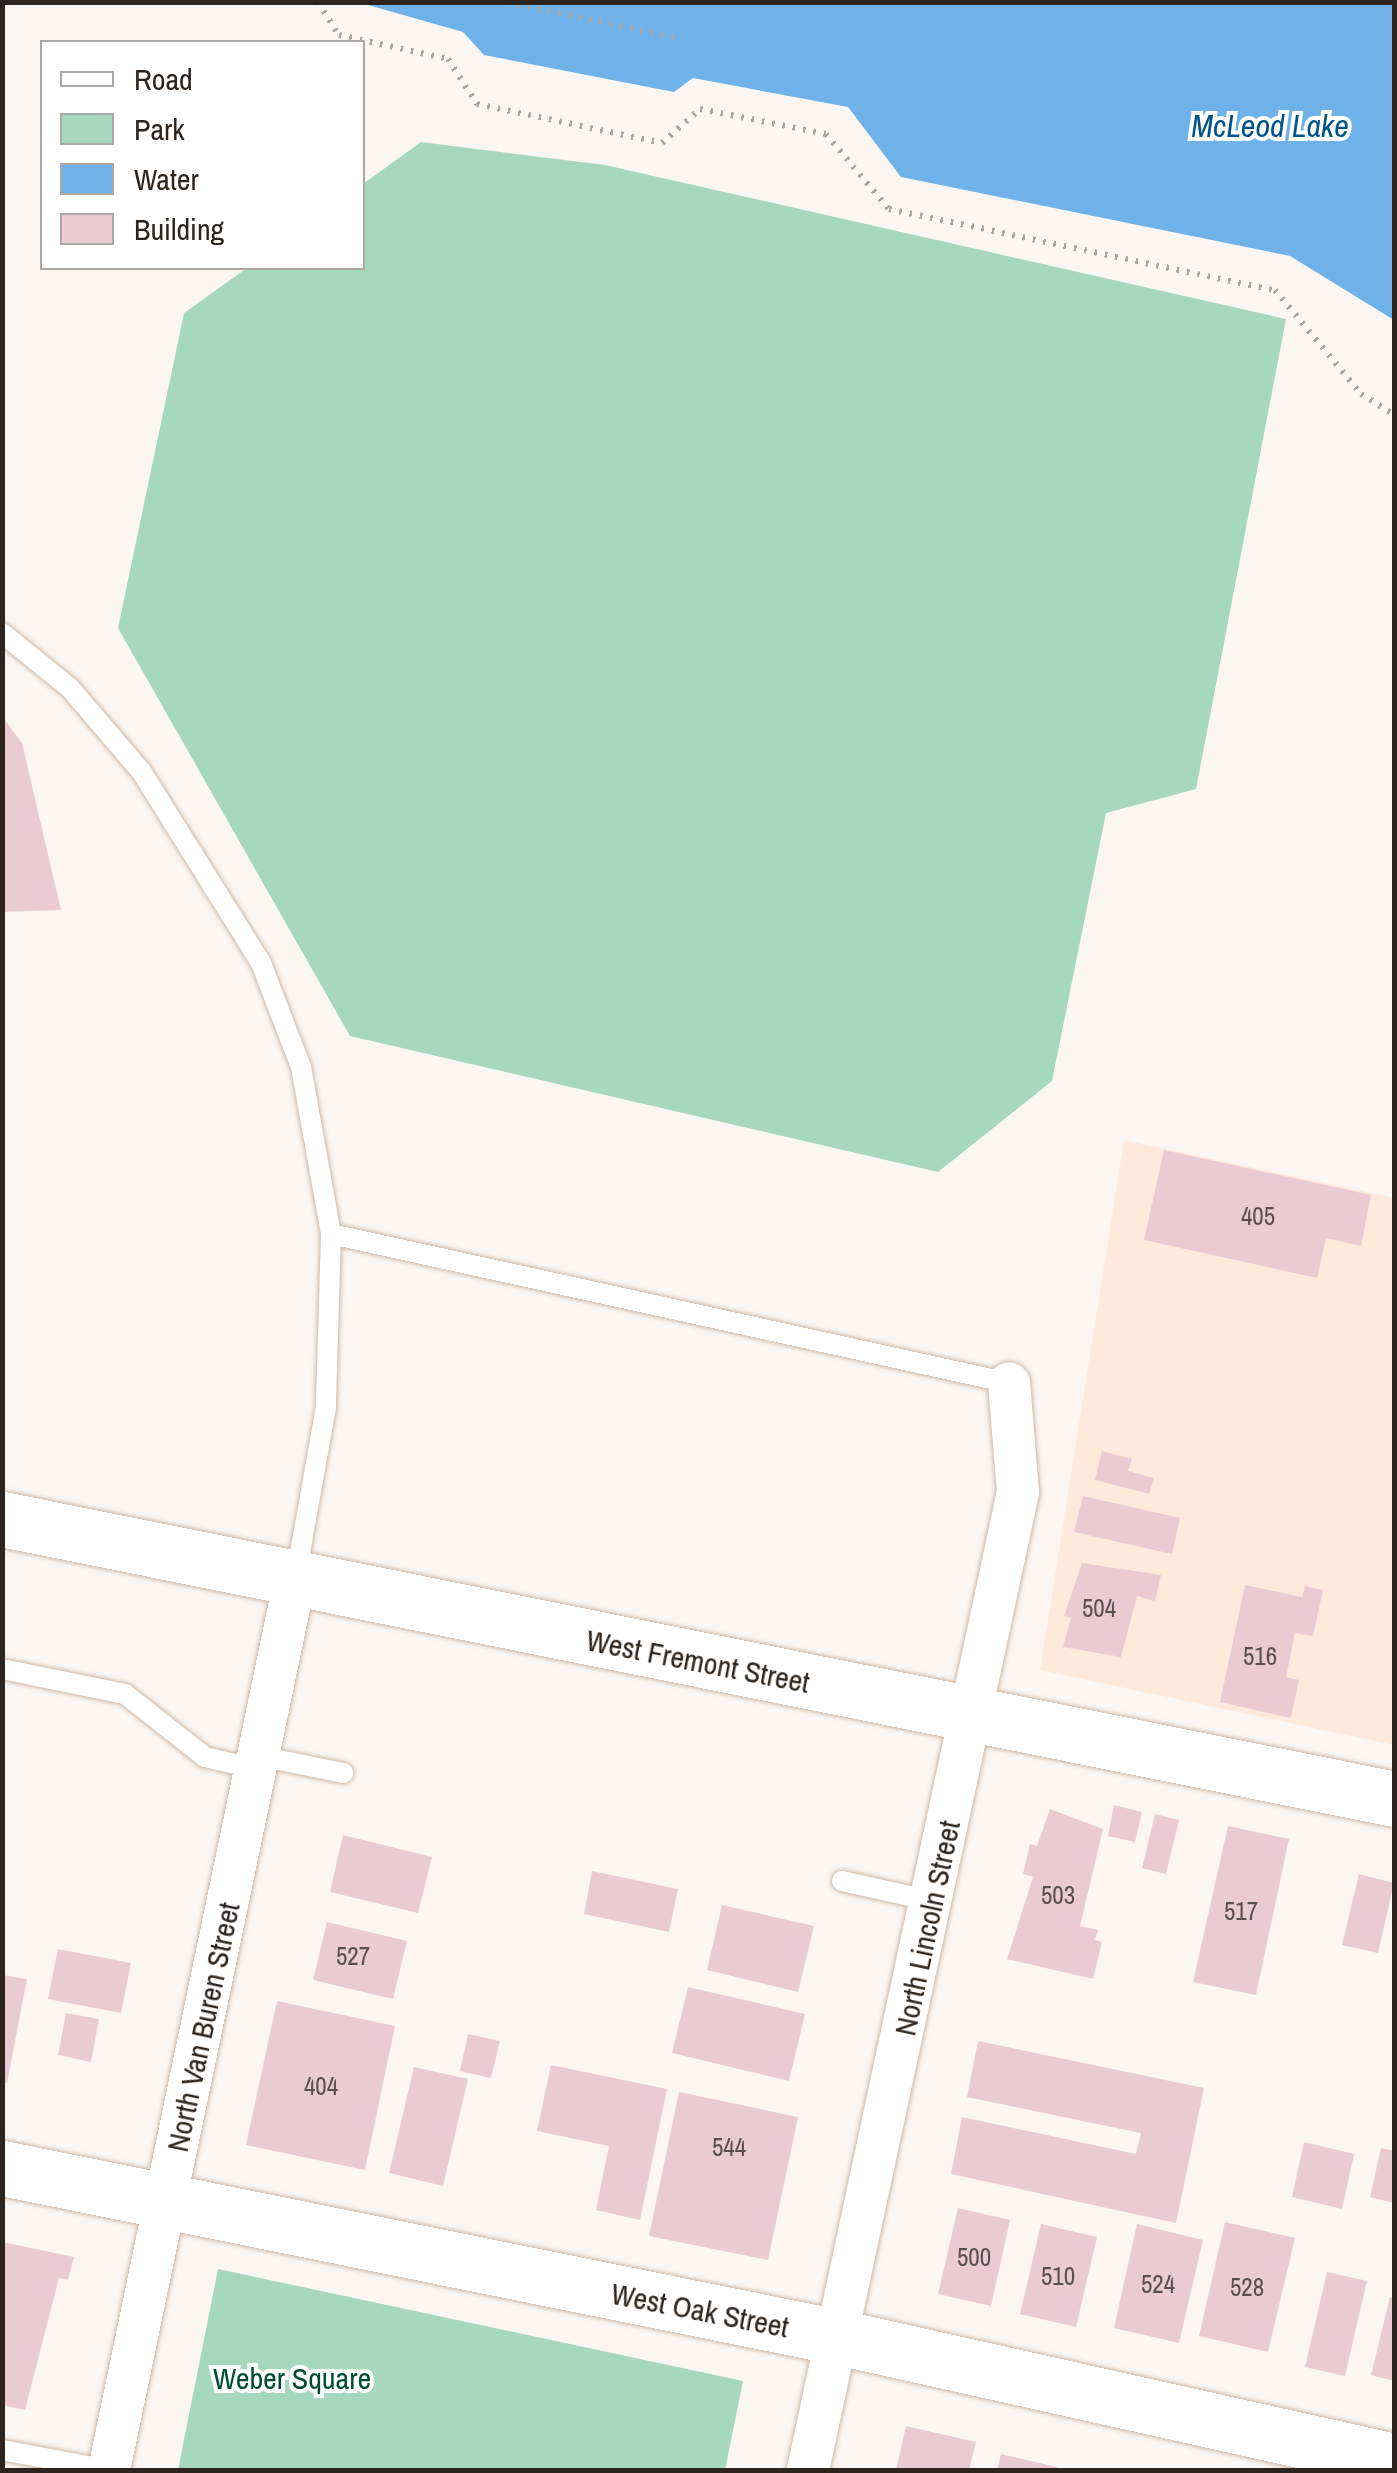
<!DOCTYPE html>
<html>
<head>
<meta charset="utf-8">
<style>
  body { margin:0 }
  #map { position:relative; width:1397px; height:2473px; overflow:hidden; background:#fbf6f2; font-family:"Archivo Narrow",sans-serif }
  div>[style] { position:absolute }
  .industrial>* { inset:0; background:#ffe9db }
  .green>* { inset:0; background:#a6d8bd }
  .water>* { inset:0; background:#6eb2e9 }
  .building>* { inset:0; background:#eacbd4 }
  .path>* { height:6px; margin-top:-3px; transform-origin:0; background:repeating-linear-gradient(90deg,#aca6a1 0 2.5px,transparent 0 10.5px) }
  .roads { filter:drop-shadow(0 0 2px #d0b9a5) drop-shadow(0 0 2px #d0b9a5) }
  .lane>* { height:20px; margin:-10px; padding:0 10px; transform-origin:10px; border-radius:10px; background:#fff }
  .street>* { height:42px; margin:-21px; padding:0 21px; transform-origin:21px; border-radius:21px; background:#fff }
  .secondary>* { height:55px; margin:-27.5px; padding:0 27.5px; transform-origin:27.5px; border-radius:27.5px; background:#fff }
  span { translate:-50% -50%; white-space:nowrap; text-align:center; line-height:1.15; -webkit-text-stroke:8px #fff; paint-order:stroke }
  .number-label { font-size:25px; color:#5c4e4b }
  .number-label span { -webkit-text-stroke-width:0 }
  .street-label { font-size:30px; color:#2d251d }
  .park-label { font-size:30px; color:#014d32 }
  .water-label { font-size:32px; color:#058; font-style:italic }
  .frame { position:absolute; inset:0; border:5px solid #2d251d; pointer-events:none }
  .legend { position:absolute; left:40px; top:40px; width:325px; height:230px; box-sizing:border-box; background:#fff; border:2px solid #aba8a5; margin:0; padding:12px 18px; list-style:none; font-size:30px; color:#2d251d }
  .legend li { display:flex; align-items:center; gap:20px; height:50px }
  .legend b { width:50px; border:2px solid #aba8a5 }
</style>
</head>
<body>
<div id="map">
  <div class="industrial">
    <div style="clip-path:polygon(1124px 1140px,1394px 1198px,1394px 1745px,1040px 1670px)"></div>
  </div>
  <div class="green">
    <div style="clip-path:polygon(421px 142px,605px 165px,1286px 319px,1196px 789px,1106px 813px,1052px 1081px,938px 1172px,350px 1036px,118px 628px,184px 313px,247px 268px,362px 268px,363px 184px)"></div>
    <div style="clip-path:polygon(218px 2269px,743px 2381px,725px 2470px,178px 2470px)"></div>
  </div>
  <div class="water">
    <div style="clip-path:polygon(361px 3px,1394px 3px,1394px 320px,1290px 256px,901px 177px,848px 107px,693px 78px,674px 92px,484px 55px,463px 32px)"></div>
  </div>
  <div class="building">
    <div style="clip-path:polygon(2px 716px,22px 743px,61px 910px,2px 912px)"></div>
    <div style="clip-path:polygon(1164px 1150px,1371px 1195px,1361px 1246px,1326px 1238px,1317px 1278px,1144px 1240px)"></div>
    <div style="clip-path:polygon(1102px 1451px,1132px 1459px,1128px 1471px,1154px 1478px,1149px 1494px,1095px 1480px)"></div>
    <div style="clip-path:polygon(1083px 1496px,1180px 1518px,1172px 1554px,1074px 1532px)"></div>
    <div style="clip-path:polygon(1082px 1563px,1161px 1575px,1155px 1601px,1137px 1596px,1121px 1657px,1063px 1647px,1071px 1618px,1064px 1616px)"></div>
    <div style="clip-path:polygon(1245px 1585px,1302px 1597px,1305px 1586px,1323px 1590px,1313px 1636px,1295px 1633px,1286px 1677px,1299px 1680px,1291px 1718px,1220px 1702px)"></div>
    <div style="clip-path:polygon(1114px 1805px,1142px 1812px,1135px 1842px,1108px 1836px)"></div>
    <div style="clip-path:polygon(1050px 1809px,1103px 1829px,1080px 1926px,1098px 1930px,1095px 1940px,1102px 1942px,1093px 1979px,1007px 1959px,1033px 1877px,1023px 1874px,1030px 1844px,1037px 1846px)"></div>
    <div style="clip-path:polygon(1155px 1814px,1179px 1820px,1166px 1874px,1142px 1868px)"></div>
    <div style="clip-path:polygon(1228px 1826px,1289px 1839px,1256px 1995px,1193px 1982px)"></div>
    <div style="clip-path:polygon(343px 1835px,432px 1857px,418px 1913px,330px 1892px)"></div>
    <div style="clip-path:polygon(592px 1871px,678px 1889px,669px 1932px,584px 1914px)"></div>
    <div style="clip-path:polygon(1359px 1874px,1394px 1883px,1378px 1953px,1342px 1945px)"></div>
    <div style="clip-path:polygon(722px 1905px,814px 1926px,798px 1992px,707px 1970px)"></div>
    <div style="clip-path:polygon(327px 1922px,407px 1941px,393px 1999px,313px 1980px)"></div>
    <div style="clip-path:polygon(58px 1949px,131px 1963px,121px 2013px,48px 1999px)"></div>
    <div style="clip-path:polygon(2px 1975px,27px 1979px,7px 2083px,2px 2082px)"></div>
    <div style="clip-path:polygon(688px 1987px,805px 2014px,789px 2081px,672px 2053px)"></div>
    <div style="clip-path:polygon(277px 2001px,395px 2026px,365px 2170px,246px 2145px)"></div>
    <div style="clip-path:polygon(66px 2013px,99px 2019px,91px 2062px,58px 2055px)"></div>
    <div style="clip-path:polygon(468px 2034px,500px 2041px,491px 2078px,460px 2071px)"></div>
    <div style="clip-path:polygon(978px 2041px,1204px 2088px,1176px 2223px,951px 2174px,962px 2117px,1136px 2154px,1141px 2133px,967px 2097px)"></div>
    <div style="clip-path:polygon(551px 2065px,667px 2089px,640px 2220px,596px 2210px,609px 2146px,537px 2131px)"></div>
    <div style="clip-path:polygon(414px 2067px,468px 2079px,443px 2186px,389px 2173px)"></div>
    <div style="clip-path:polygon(679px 2092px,798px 2117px,768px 2260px,649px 2236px)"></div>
    <div style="clip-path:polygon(1304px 2142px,1354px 2154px,1342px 2209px,1292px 2197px)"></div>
    <div style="clip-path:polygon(1381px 2148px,1394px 2151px,1394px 2203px,1370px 2197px)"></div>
    <div style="clip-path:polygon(958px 2208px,1010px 2220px,991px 2306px,938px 2294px)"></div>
    <div style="clip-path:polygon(1225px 2222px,1295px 2238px,1268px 2352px,1199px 2336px)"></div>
    <div style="clip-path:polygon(1041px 2224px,1097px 2237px,1076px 2327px,1020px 2314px)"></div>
    <div style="clip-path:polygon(1137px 2224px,1203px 2240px,1179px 2343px,1114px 2328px)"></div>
    <div style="clip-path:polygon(2px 2242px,74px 2257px,68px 2280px,59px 2278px,25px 2410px,2px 2405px)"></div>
    <div style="clip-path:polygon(1327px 2272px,1367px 2281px,1345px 2376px,1305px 2367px)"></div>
    <div style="clip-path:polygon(1390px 2297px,1394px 2298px,1394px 2381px,1371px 2375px)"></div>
    <div style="clip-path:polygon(906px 2426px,976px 2442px,969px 2470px,896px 2470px)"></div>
    <div style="clip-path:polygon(1001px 2454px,1057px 2467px,1056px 2470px,997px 2470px)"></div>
  </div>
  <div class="path">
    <div style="left:318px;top:2px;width:39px;rotate:58deg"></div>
    <div style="left:339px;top:35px;width:112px;rotate:12.4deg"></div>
    <div style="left:448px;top:59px;width:54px;rotate:57.2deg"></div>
    <div style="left:477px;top:104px;width:189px;rotate:11.9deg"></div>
    <div style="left:662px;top:143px;width:51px;rotate:-41.8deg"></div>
    <div style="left:700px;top:109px;width:128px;rotate:11.2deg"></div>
    <div style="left:826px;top:134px;width:98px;rotate:50deg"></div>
    <div style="left:889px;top:209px;width:394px;rotate:11.9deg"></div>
    <div style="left:1275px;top:290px;width:135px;rotate:50.4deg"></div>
    <div style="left:1361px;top:394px;width:39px;rotate:32deg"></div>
    <div style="left:507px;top:2px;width:175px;rotate:11.9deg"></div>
  </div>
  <div class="roads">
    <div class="lane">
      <div style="left:2px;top:633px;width:87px;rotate:39deg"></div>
      <div style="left:70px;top:688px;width:109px;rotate:49.5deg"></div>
      <div style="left:141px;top:771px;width:226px;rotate:58deg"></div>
      <div style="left:261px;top:963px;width:111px;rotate:69deg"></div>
      <div style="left:301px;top:1067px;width:170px;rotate:79.8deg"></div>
      <div style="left:331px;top:1234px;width:173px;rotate:91.7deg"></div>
      <div style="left:326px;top:1407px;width:171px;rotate:100.1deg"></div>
      <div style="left:331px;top:1234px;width:694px;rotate:12.39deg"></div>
      <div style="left:2px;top:1669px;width:126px;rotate:11.5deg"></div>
      <div style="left:125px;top:1694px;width:102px;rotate:38.2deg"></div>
      <div style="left:205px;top:1757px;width:52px;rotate:13.2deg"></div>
      <div style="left:259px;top:1756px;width:86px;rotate:11.4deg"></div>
      <div style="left:842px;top:1881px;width:92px;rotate:12.5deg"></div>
      <div style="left:2px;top:2450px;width:108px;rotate:10.7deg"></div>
    </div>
    <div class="street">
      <div style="left:109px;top:2470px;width:905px;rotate:-78.21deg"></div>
      <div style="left:808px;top:2470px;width:1000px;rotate:-77.88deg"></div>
      <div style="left:1018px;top:1492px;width:109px;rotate:-94.7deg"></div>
    </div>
    <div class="secondary">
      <div style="left:2px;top:1519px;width:1420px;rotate:11.37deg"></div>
      <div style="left:2px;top:2168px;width:853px;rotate:11.43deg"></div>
      <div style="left:838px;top:2337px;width:570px;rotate:12.57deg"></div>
    </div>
  </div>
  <div class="number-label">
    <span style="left:1258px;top:1216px">405</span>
    <span style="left:1099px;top:1608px">504</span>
    <span style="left:1260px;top:1656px">516</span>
    <span style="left:1058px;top:1895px">503</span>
    <span style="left:1241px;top:1911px">517</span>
    <span style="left:353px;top:1956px">527</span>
    <span style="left:321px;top:2086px">404</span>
    <span style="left:729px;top:2147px">544</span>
    <span style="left:974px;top:2257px">500</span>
    <span style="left:1058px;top:2276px">510</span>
    <span style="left:1158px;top:2284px">524</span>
    <span style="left:1247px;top:2287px">528</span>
  </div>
  <div class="street-label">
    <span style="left:698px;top:1661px;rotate:11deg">West Fremont Street</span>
    <span style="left:927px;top:1928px;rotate:-78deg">North Lincoln Street</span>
    <span style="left:203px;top:2027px;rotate:-78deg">North Van Buren Street</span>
    <span style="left:700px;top:2310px;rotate:11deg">West Oak Street</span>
  </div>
  <div class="park-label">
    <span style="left:292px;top:2378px">Weber Square</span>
  </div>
  <div class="water-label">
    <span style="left:1270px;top:126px">McLeod Lake</span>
  </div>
  <div class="frame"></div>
  <ul class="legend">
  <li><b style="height:12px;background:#fff"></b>Road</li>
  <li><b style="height:28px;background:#a6d8bd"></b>Park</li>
  <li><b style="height:28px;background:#6eb2e9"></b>Water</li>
  <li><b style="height:28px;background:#eacbd4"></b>Building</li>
  </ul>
</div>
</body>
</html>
